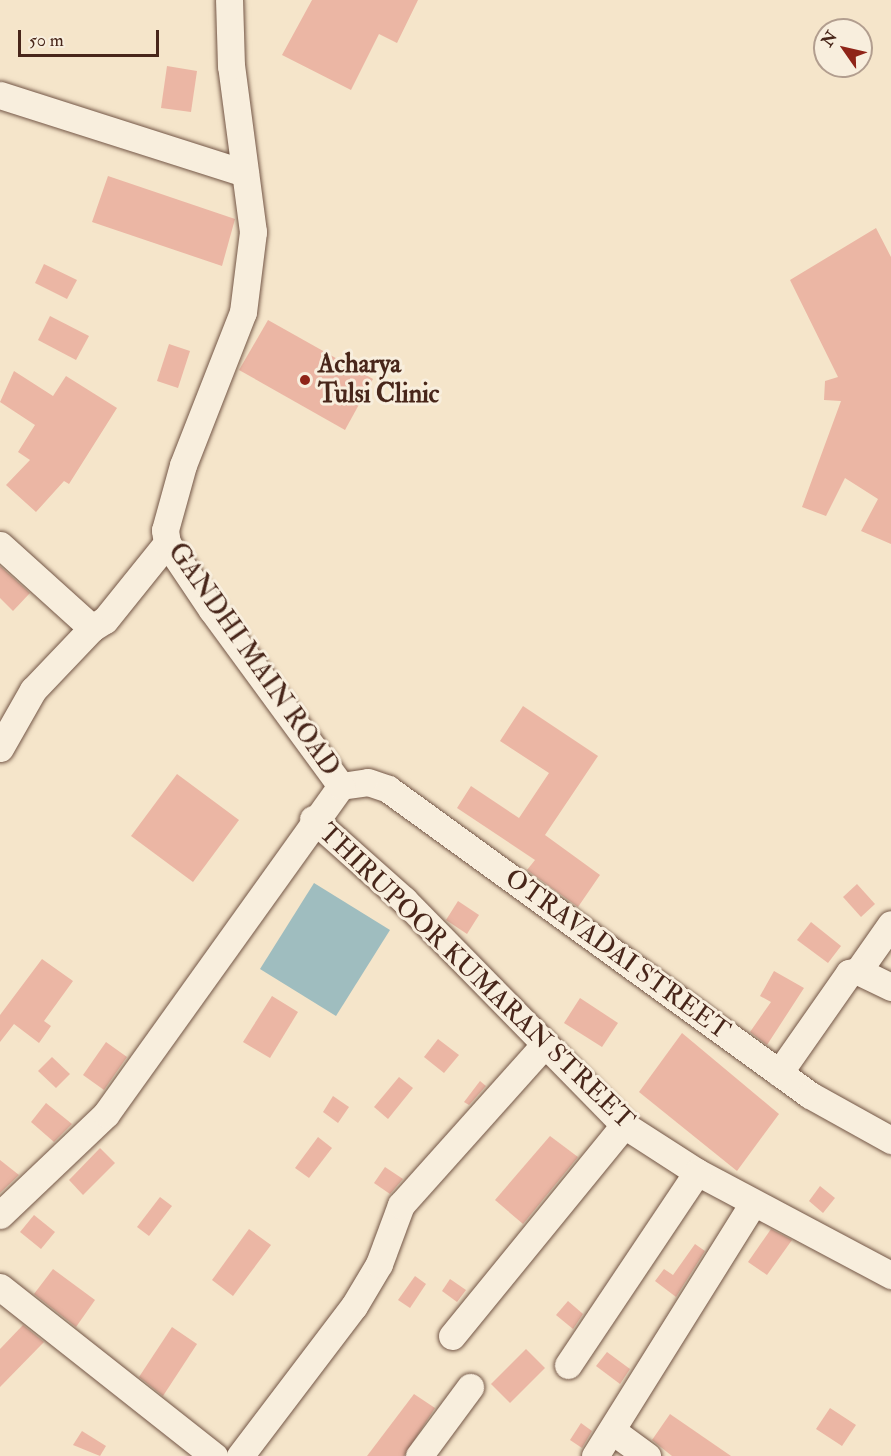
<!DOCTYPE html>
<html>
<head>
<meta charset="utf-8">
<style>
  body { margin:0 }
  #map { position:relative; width:891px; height:1456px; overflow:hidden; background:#f5e5ca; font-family:"IM FELL Double Pica",serif }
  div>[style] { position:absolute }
  .water>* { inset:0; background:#9fbdbf }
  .building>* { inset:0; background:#ebb6a4 }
  .roads { filter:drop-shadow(0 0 2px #735646) drop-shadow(0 0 2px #735646) }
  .minor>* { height:27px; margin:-13.5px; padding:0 13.5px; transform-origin:13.5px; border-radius:13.5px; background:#f8eedd }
  .dots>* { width:16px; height:16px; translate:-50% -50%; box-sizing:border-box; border:3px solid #f8eedd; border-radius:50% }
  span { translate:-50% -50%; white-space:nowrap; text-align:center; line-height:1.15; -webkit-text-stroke:6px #f8eedd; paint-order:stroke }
  .poi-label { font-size:26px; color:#48261a; font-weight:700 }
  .left { translate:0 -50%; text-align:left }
  .street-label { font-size:26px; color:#48261a }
  .north { position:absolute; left:813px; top:18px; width:60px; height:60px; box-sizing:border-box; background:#f8eedd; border:2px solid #b29e8f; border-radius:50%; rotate:304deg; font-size:16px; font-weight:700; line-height:24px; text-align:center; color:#48261a }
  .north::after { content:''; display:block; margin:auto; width:21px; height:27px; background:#8f2418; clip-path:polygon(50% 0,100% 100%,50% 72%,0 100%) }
  .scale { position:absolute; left:18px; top:30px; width:141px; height:27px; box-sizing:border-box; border:3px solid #48261a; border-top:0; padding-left:8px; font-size:18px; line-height:21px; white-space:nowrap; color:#48261a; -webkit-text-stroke:4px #f8eedd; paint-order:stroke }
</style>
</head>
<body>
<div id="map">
  <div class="water">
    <div style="clip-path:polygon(314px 883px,390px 930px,336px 1016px,260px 969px)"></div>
  </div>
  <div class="building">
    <div style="clip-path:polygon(312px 0,418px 0,397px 43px,379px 34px,351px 90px,282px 55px)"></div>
    <div style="clip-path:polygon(167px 66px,197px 71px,191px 112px,161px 108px)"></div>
    <div style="clip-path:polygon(108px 176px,235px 219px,222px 266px,92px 222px)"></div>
    <div style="clip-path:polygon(876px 228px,891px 257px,891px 544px,861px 531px,878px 499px,845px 478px,826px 516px,802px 507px,841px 401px,824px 400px,825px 381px,838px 377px,790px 280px)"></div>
    <div style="clip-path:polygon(44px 264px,77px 280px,67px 299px,35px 283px)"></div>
    <div style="clip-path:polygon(50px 316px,89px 336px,76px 360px,38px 340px)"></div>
    <div style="clip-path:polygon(268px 320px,373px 379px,345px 430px,239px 370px)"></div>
    <div style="clip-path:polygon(169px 344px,190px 351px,178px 388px,157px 381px)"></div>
    <div style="clip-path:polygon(14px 371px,53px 396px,66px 376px,117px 408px,69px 484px,64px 481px,36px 512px,6px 485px,30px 460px,18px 452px,35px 425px,0 402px)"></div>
    <div style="clip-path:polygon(0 566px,30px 593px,13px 611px,0 598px)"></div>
    <div style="clip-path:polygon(523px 706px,598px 756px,545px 835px,600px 875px,578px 907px,527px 870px,535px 860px,457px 808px,471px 786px,519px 818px,549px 773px,500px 741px)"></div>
    <div style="clip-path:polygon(177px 774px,239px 820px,193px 882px,131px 836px)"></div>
    <div style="clip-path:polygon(857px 884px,875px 904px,861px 917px,843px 897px)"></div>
    <div style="clip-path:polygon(458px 901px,479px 915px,467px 934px,446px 920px)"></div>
    <div style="clip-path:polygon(811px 922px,841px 946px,828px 963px,797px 940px)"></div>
    <div style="clip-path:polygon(42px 959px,73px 981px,44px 1021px,51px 1026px,39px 1043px,14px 1024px,0 1042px,0 1015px)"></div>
    <div style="clip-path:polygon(774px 971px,804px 988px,767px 1045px,750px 1032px,771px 1002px,760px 996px)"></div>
    <div style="clip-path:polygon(272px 996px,298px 1012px,270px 1058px,243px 1042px)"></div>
    <div style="clip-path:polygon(580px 998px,618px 1023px,602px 1047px,564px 1023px)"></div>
    <div style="clip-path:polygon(682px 1033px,779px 1114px,737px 1171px,639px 1092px)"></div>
    <div style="clip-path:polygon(438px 1039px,459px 1055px,444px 1073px,424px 1057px)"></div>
    <div style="clip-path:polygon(106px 1042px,127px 1057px,104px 1090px,83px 1075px)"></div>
    <div style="clip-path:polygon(52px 1057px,70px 1074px,56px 1088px,38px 1071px)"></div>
    <div style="clip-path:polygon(399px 1077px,413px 1088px,388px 1119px,374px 1107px)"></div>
    <div style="clip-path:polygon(480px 1081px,486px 1086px,469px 1105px,464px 1102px)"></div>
    <div style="clip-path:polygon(333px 1096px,349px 1107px,338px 1123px,323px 1112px)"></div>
    <div style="clip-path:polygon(46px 1103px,72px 1124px,54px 1142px,31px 1122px)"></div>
    <div style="clip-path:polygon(550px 1136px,578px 1157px,523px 1224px,495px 1200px)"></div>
    <div style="clip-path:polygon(318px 1137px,332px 1148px,309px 1178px,295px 1168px)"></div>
    <div style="clip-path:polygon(100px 1148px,115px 1163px,83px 1195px,69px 1180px)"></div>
    <div style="clip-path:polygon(0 1160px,19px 1175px,0 1193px)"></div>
    <div style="clip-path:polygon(385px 1167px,403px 1179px,390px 1194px,374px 1183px)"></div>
    <div style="clip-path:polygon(820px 1186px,835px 1198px,823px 1213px,809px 1201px)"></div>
    <div style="clip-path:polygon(160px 1197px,172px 1206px,149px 1236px,137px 1227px)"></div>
    <div style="clip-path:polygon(34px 1215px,55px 1232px,41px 1249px,20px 1232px)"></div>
    <div style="clip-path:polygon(249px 1229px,271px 1245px,233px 1296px,212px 1280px)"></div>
    <div style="clip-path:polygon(771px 1229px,792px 1240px,767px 1275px,748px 1262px)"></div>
    <div style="clip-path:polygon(695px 1244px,705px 1251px,676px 1297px,655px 1281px,664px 1269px,673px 1275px)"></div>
    <div style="clip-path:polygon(53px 1269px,95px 1300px,76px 1327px,34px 1294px)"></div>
    <div style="clip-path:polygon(415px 1276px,426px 1284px,410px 1308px,398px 1300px)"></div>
    <div style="clip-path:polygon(450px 1279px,466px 1290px,457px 1302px,442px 1291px)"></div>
    <div style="clip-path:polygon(568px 1301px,583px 1314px,573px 1329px,556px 1315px)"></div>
    <div style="clip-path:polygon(23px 1325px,44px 1342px,0 1387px,0 1349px)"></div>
    <div style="clip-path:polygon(172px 1327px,197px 1344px,163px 1396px,139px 1377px)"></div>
    <div style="clip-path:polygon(526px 1349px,545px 1368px,510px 1403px,491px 1384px)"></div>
    <div style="clip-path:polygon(607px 1352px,630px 1369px,620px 1384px,596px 1366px)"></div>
    <div style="clip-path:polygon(414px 1394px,435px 1408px,404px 1456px,367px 1456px)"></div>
    <div style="clip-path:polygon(830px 1408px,856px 1425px,842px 1446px,816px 1429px)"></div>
    <div style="clip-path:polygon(670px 1414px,731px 1456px,672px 1456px,652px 1440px)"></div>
    <div style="clip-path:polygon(581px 1423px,592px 1431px,582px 1448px,570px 1440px)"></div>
    <div style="clip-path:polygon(82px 1431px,106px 1446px,100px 1456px,73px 1445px)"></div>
  </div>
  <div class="roads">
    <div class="minor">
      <div style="left:0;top:95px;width:257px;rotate:17.7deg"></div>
      <div style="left:0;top:545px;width:124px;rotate:42.1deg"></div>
      <div style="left:92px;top:628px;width:15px;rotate:-32deg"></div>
      <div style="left:105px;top:620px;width:99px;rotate:-51.2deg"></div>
      <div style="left:0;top:748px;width:67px;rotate:-60.4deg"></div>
      <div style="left:33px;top:690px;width:86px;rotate:-46.4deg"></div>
      <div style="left:341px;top:786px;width:27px;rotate:-8deg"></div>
      <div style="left:368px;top:782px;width:21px;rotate:19deg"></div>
      <div style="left:388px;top:789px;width:521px;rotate:35.95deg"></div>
      <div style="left:810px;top:1095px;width:93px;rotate:29.1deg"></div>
      <div style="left:313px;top:819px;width:122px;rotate:41.7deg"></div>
      <div style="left:404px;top:900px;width:315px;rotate:45.6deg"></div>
      <div style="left:624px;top:1125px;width:87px;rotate:32.8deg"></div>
      <div style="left:697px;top:1172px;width:220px;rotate:28deg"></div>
      <div style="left:858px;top:971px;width:57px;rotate:-54.9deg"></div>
      <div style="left:779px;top:1073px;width:122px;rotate:-55deg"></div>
      <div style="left:849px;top:973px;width:9px;rotate:-13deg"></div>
      <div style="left:858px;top:971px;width:37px;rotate:26deg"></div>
      <div style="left:0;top:1215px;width:146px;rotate:-43.6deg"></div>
      <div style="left:106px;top:1114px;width:403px;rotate:-54.4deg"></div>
      <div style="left:341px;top:786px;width:218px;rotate:-126.2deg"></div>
      <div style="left:212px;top:610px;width:81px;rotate:-123.9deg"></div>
      <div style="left:167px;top:543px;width:13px;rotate:-99deg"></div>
      <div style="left:165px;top:530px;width:67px;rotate:-74.5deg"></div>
      <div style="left:183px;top:465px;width:164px;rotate:-68.6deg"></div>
      <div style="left:243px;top:312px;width:81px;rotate:-82.9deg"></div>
      <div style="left:253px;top:232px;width:167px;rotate:-97.5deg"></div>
      <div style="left:231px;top:66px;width:66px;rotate:-91.7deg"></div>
      <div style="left:0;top:1287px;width:273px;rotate:38.3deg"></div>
      <div style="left:452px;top:1336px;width:272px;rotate:-50.8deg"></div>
      <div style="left:568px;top:1365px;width:232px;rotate:-56.2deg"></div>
      <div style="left:614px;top:1432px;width:41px;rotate:36deg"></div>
      <div style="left:240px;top:1456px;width:188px;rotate:-52.8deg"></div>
      <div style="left:354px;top:1306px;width:49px;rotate:-59.2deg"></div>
      <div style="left:379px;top:1264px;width:63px;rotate:-69.6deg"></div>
      <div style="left:401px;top:1205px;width:215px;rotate:-48.2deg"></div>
      <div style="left:419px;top:1456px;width:86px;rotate:-53.5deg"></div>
      <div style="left:595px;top:1456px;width:298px;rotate:-58deg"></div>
    </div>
  </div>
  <div class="dots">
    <div style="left:305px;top:380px;background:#8f2418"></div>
  </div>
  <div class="poi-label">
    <span class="left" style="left:318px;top:380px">Acharya<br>Tulsi Clinic</span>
  </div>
  <div class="street-label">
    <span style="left:253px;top:660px;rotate:55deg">GANDHI MAIN ROAD</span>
    <span style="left:617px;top:955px;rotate:36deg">OTRAVADAI STREET</span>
    <span style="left:476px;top:977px;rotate:44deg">THIRUPOOR KUMARAN STREET</span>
  </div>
  <div class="north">N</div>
  <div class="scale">50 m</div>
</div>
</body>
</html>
